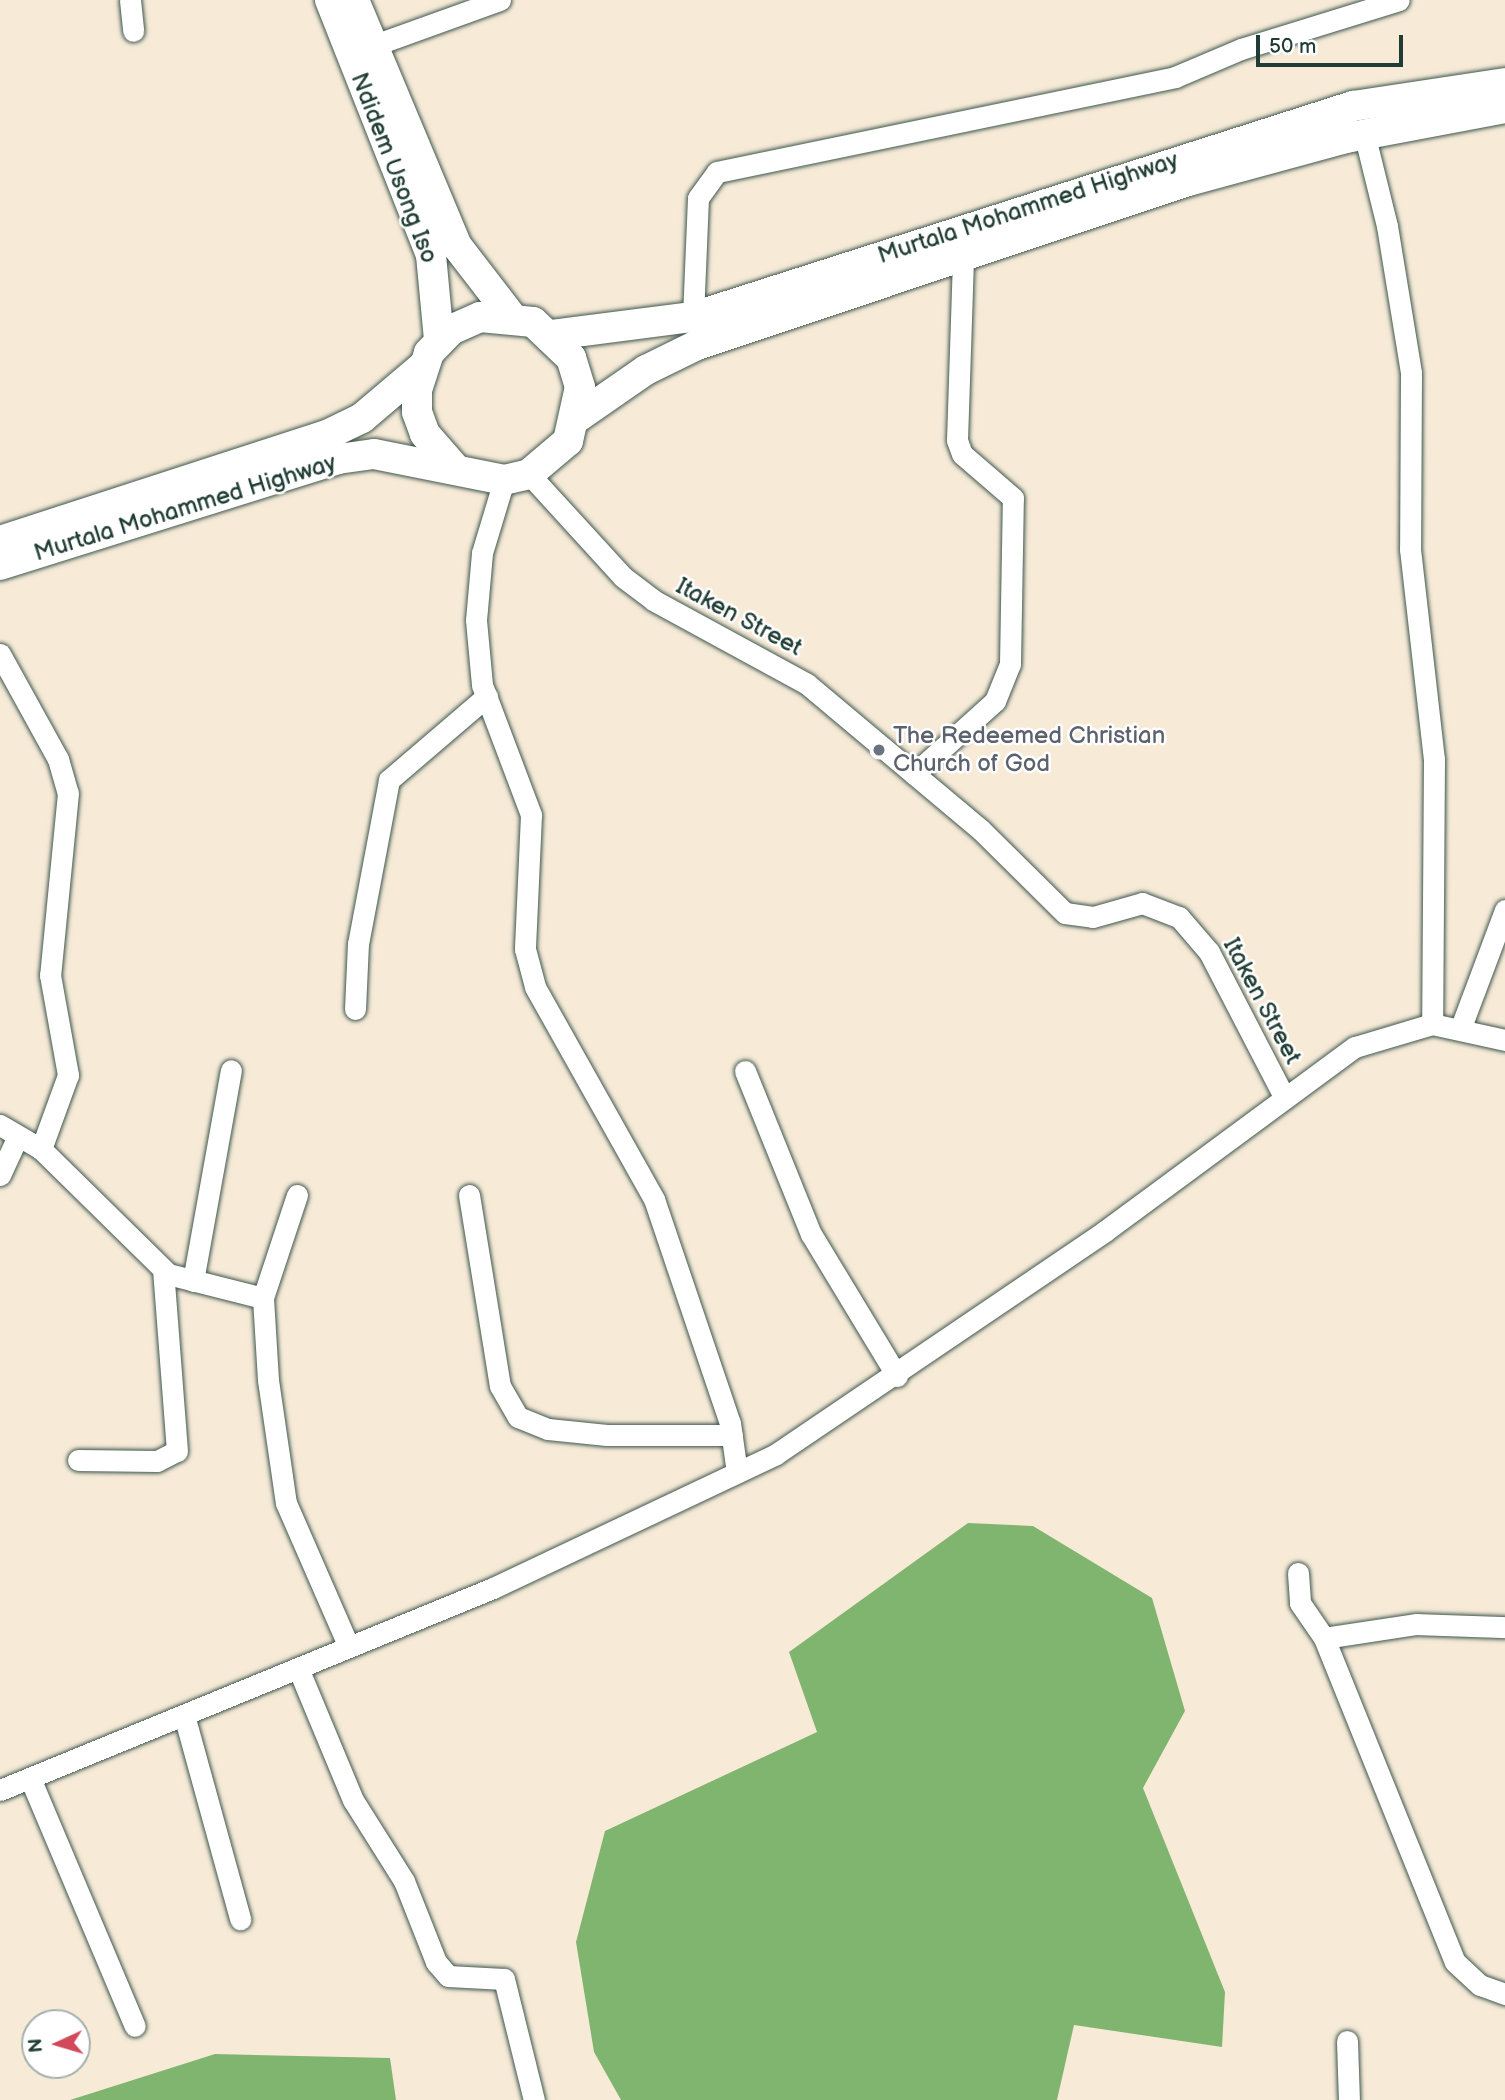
<!DOCTYPE html>
<html>
<head>
<meta charset="utf-8">
<style>
  body { margin:0 }
  #map { position:relative; width:1505px; height:2100px; overflow:hidden; background:#f7ebd8; font-family:"Balsamiq Sans",sans-serif }
  div>[style] { position:absolute }
  .forest>* { inset:0; background:#80b570 }
  .roads { filter:drop-shadow(0 0 2px #3f574d) drop-shadow(0 0 2px #3f574d) }
  .minor>* { height:21px; margin:-10.5px; padding:0 10.5px; transform-origin:10.5px; border-radius:10.5px; background:#fff }
  .highway>* { height:30px; margin:-15px; padding:0 15px; transform-origin:15px; border-radius:15px; background:#fff }
  .dots>* { width:19px; height:19px; translate:-50% -50%; box-sizing:border-box; border:4px solid #fff; border-radius:50% }
  span { translate:-50% -50%; white-space:nowrap; text-align:center; line-height:1.15; -webkit-text-stroke:5px #fff; paint-order:stroke }
  .street-label { font-size:24px; color:#1f3d34 }
  .worship-label { font-size:24px; color:#5b616d }
  .left { translate:0 -50%; text-align:left }
  .north { position:absolute; left:21px; top:2009px; width:70px; height:70px; box-sizing:border-box; background:#fff; border:2px solid #a5b1ae; border-radius:50%; rotate:266deg; font-size:19px; font-weight:700; line-height:28px; text-align:center; color:#1f3d34 }
  .north::after { content:''; display:block; margin:auto; width:24px; height:32px; background:#d1495b; clip-path:polygon(50% 0,100% 100%,50% 72%,0 100%) }
  .scale { position:absolute; left:1256px; top:35px; width:147px; height:32px; box-sizing:border-box; border:4px solid #1f3d34; border-top:0; padding-left:9px; font-size:21px; line-height:24px; white-space:nowrap; color:#1f3d34; -webkit-text-stroke:5px #fff; paint-order:stroke }
</style>
</head>
<body>
<div id="map">
  <div class="forest">
    <div style="clip-path:polygon(968px 1523px,1033px 1526px,1152px 1598px,1185px 1711px,1143px 1788px,1225px 1992px,1222px 2047px,1074px 2025px,1057px 2100px,621px 2100px,594px 2052px,576px 1942px,605px 1831px,817px 1732px,789px 1652px)"></div>
    <div style="clip-path:polygon(215px 2054px,390px 2058px,396px 2100px,70px 2100px)"></div>
  </div>
  <div class="roads">
    <div class="minor">
      <div style="left:130px;top:0;width:31px;rotate:84deg"></div>
      <div style="left:372px;top:46px;width:136px;rotate:-19.8deg"></div>
      <div style="left:1364px;top:133px;width:96px;rotate:76.1deg"></div>
      <div style="left:1387px;top:226px;width:149px;rotate:80.7deg"></div>
      <div style="left:1411px;top:373px;width:176px;rotate:90.3deg"></div>
      <div style="left:1410px;top:549px;width:211px;rotate:83.5deg"></div>
      <div style="left:1434px;top:759px;width:265px;rotate:90.4deg"></div>
      <div style="left:693px;top:317px;width:119px;rotate:-87.6deg"></div>
      <div style="left:698px;top:198px;width:32px;rotate:-54deg"></div>
      <div style="left:717px;top:172px;width:468px;rotate:-11.7deg"></div>
      <div style="left:1175px;top:77px;width:72px;rotate:-23deg"></div>
      <div style="left:1241px;top:49px;width:165px;rotate:-17.2deg"></div>
      <div style="left:529px;top:474px;width:139px;rotate:47.6deg"></div>
      <div style="left:623px;top:577px;width:38px;rotate:37deg"></div>
      <div style="left:653px;top:600px;width:175px;rotate:28.6deg"></div>
      <div style="left:807px;top:684px;width:227px;rotate:40deg"></div>
      <div style="left:981px;top:830px;width:118px;rotate:44.7deg"></div>
      <div style="left:1065px;top:913px;width:28px;rotate:8deg"></div>
      <div style="left:1093px;top:917px;width:51px;rotate:-15.9deg"></div>
      <div style="left:1142px;top:903px;width:40px;rotate:21deg"></div>
      <div style="left:1179px;top:917px;width:46px;rotate:49.4deg"></div>
      <div style="left:1209px;top:952px;width:161px;rotate:62.6deg"></div>
      <div style="left:504px;top:480px;width:76px;rotate:106.8deg"></div>
      <div style="left:482px;top:553px;width:67px;rotate:95.1deg"></div>
      <div style="left:476px;top:620px;width:65px;rotate:84.7deg"></div>
      <div style="left:482px;top:685px;width:139px;rotate:69.3deg"></div>
      <div style="left:531px;top:815px;width:134px;rotate:92.6deg"></div>
      <div style="left:525px;top:949px;width:39px;rotate:75deg"></div>
      <div style="left:535px;top:987px;width:243px;rotate:60.7deg"></div>
      <div style="left:654px;top:1199px;width:237px;rotate:71.3deg"></div>
      <div style="left:730px;top:1423px;width:50px;rotate:82deg"></div>
      <div style="left:0;top:654px;width:120px;rotate:61.1deg"></div>
      <div style="left:58px;top:759px;width:35px;rotate:74deg"></div>
      <div style="left:68px;top:793px;width:183px;rotate:95.6deg"></div>
      <div style="left:50px;top:975px;width:102px;rotate:79.8deg"></div>
      <div style="left:68px;top:1075px;width:79px;rotate:110deg"></div>
      <div style="left:914px;top:774px;width:109px;rotate:-42deg"></div>
      <div style="left:995px;top:701px;width:40px;rotate:-68deg"></div>
      <div style="left:1010px;top:664px;width:166px;rotate:-89deg"></div>
      <div style="left:1013px;top:498px;width:67px;rotate:-139.2deg"></div>
      <div style="left:962px;top:454px;width:15px;rotate:-110deg"></div>
      <div style="left:957px;top:440px;width:181px;rotate:-88.1deg"></div>
      <div style="left:355px;top:1009px;width:65px;rotate:-87.4deg"></div>
      <div style="left:358px;top:944px;width:167px;rotate:-79.3deg"></div>
      <div style="left:389px;top:780px;width:129px;rotate:-40.6deg"></div>
      <div style="left:1461px;top:1027px;width:125px;rotate:-69.4deg"></div>
      <div style="left:745px;top:1071px;width:176px;rotate:68deg"></div>
      <div style="left:811px;top:1234px;width:166px;rotate:58.8deg"></div>
      <div style="left:0;top:1125px;width:48px;rotate:30.3deg"></div>
      <div style="left:41px;top:1149px;width:178px;rotate:44.5deg"></div>
      <div style="left:168px;top:1274px;width:98px;rotate:14.2deg"></div>
      <div style="left:0;top:1175px;width:43px;rotate:-65.2deg"></div>
      <div style="left:297px;top:1195px;width:108px;rotate:108.3deg"></div>
      <div style="left:263px;top:1298px;width:82px;rotate:86.5deg"></div>
      <div style="left:268px;top:1380px;width:124px;rotate:81.7deg"></div>
      <div style="left:286px;top:1503px;width:157px;rotate:66.4deg"></div>
      <div style="left:469px;top:1195px;width:193px;rotate:80.8deg"></div>
      <div style="left:500px;top:1386px;width:36px;rotate:60deg"></div>
      <div style="left:518px;top:1417px;width:32px;rotate:22deg"></div>
      <div style="left:548px;top:1429px;width:59px;rotate:5.8deg"></div>
      <div style="left:607px;top:1435px;width:125px"></div>
      <div style="left:193px;top:1281px;width:214px;rotate:-79.8deg"></div>
      <div style="left:78px;top:1460px;width:79px;rotate:0.7deg"></div>
      <div style="left:157px;top:1461px;width:22px;rotate:-27deg"></div>
      <div style="left:177px;top:1451px;width:182px;rotate:-94.4deg"></div>
      <div style="left:1298px;top:1573px;width:30px;rotate:86deg"></div>
      <div style="left:1300px;top:1603px;width:42px;rotate:55.6deg"></div>
      <div style="left:1324px;top:1638px;width:349px;rotate:68deg"></div>
      <div style="left:1455px;top:1962px;width:34px;rotate:43deg"></div>
      <div style="left:1480px;top:1985px;width:27px;rotate:20deg"></div>
      <div style="left:1324px;top:1638px;width:94px;rotate:-8.6deg"></div>
      <div style="left:1417px;top:1624px;width:88px;rotate:2deg"></div>
      <div style="left:298px;top:1668px;width:143px;rotate:67.4deg"></div>
      <div style="left:353px;top:1800px;width:96px;rotate:57.8deg"></div>
      <div style="left:404px;top:1881px;width:87px;rotate:68.4deg"></div>
      <div style="left:436px;top:1962px;width:18px;rotate:49deg"></div>
      <div style="left:448px;top:1976px;width:56px;rotate:3.1deg"></div>
      <div style="left:504px;top:1979px;width:125px;rotate:76.1deg"></div>
      <div style="left:184px;top:1715px;width:212px;rotate:74.6deg"></div>
      <div style="left:30px;top:1778px;width:269px;rotate:67.1deg"></div>
      <div style="left:0;top:1790px;width:533px;rotate:-22.28deg"></div>
      <div style="left:493px;top:1588px;width:313px;rotate:-25.3deg"></div>
      <div style="left:776px;top:1454px;width:397px;rotate:-34.1deg"></div>
      <div style="left:1105px;top:1231px;width:310px;rotate:-36.4deg"></div>
      <div style="left:1355px;top:1047px;width:80px;rotate:-16.6deg"></div>
      <div style="left:1432px;top:1024px;width:75px;rotate:12.4deg"></div>
      <div style="left:1347px;top:2041px;width:59px;rotate:88.1deg"></div>
    </div>
    <div class="highway">
      <div style="left:330px;top:0;width:274px;rotate:68.4deg"></div>
      <div style="left:431px;top:255px;width:85px;rotate:84.6deg"></div>
      <div style="left:354px;top:0;width:267px;rotate:67.3deg"></div>
      <div style="left:457px;top:246px;width:88px;rotate:52.4deg"></div>
      <div style="left:552px;top:335px;width:142px;rotate:-7.3deg"></div>
      <div style="left:693px;top:317px;width:693px;rotate:-17.73deg"></div>
      <div style="left:1353px;top:106px;width:154px;rotate:-8.6deg"></div>
      <div style="left:578px;top:417px;width:83px;rotate:-34.7deg"></div>
      <div style="left:646px;top:370px;width:57px;rotate:-26.1deg"></div>
      <div style="left:697px;top:345px;width:518px;rotate:-18.47deg"></div>
      <div style="left:1188px;top:181px;width:164px;rotate:-15.2deg"></div>
      <div style="left:1346px;top:138px;width:162px;rotate:-10.7deg"></div>
      <div style="left:0;top:541px;width:344px;rotate:-18deg"></div>
      <div style="left:327px;top:435px;width:39px;rotate:-26deg"></div>
      <div style="left:362px;top:418px;width:79px;rotate:-40.4deg"></div>
      <div style="left:0;top:565px;width:354px;rotate:-17.4deg"></div>
      <div style="left:338px;top:459px;width:36px;rotate:-8deg"></div>
      <div style="left:374px;top:454px;width:133px;rotate:11.3deg"></div>
      <div style="left:504px;top:480px;width:26px;rotate:-13deg"></div>
      <div style="left:529px;top:474px;width:51px;rotate:-40.2deg"></div>
      <div style="left:568px;top:441px;width:55px;rotate:-77.5deg"></div>
      <div style="left:580px;top:387px;width:30px;rotate:-107deg"></div>
      <div style="left:571px;top:358px;width:52px;rotate:-136.5deg"></div>
      <div style="left:533px;top:322px;width:53px;rotate:-174.6deg"></div>
      <div style="left:480px;top:317px;width:32px;rotate:156deg"></div>
      <div style="left:451px;top:330px;width:32px;rotate:134deg"></div>
      <div style="left:429px;top:353px;width:39px;rotate:108deg"></div>
      <div style="left:417px;top:390px;width:22px;rotate:90deg"></div>
      <div style="left:417px;top:412px;width:23px;rotate:70deg"></div>
      <div style="left:425px;top:434px;width:44px;rotate:48.7deg"></div>
    </div>
  </div>
  <div class="dots">
    <div style="left:879px;top:750px;background:#6b7280"></div>
  </div>
  <div class="street-label">
    <span style="left:394px;top:168px;rotate:69deg">Ndidem Usong Iso</span>
    <span style="left:1028px;top:208px;rotate:-18deg">Murtala Mohammed Highway</span>
    <span style="left:185px;top:508px;rotate:-17deg">Murtala Mohammed Highway</span>
    <span style="left:739px;top:617px;rotate:28deg">Itaken Street</span>
    <span style="left:1262px;top:1001px;rotate:62deg">Itaken Street</span>
  </div>
  <div class="worship-label">
    <span class="left" style="left:893px;top:750px">The Redeemed Christian<br>Church of God</span>
  </div>
  <div class="north">N</div>
  <div class="scale">50 m</div>
</div>
</body>
</html>
